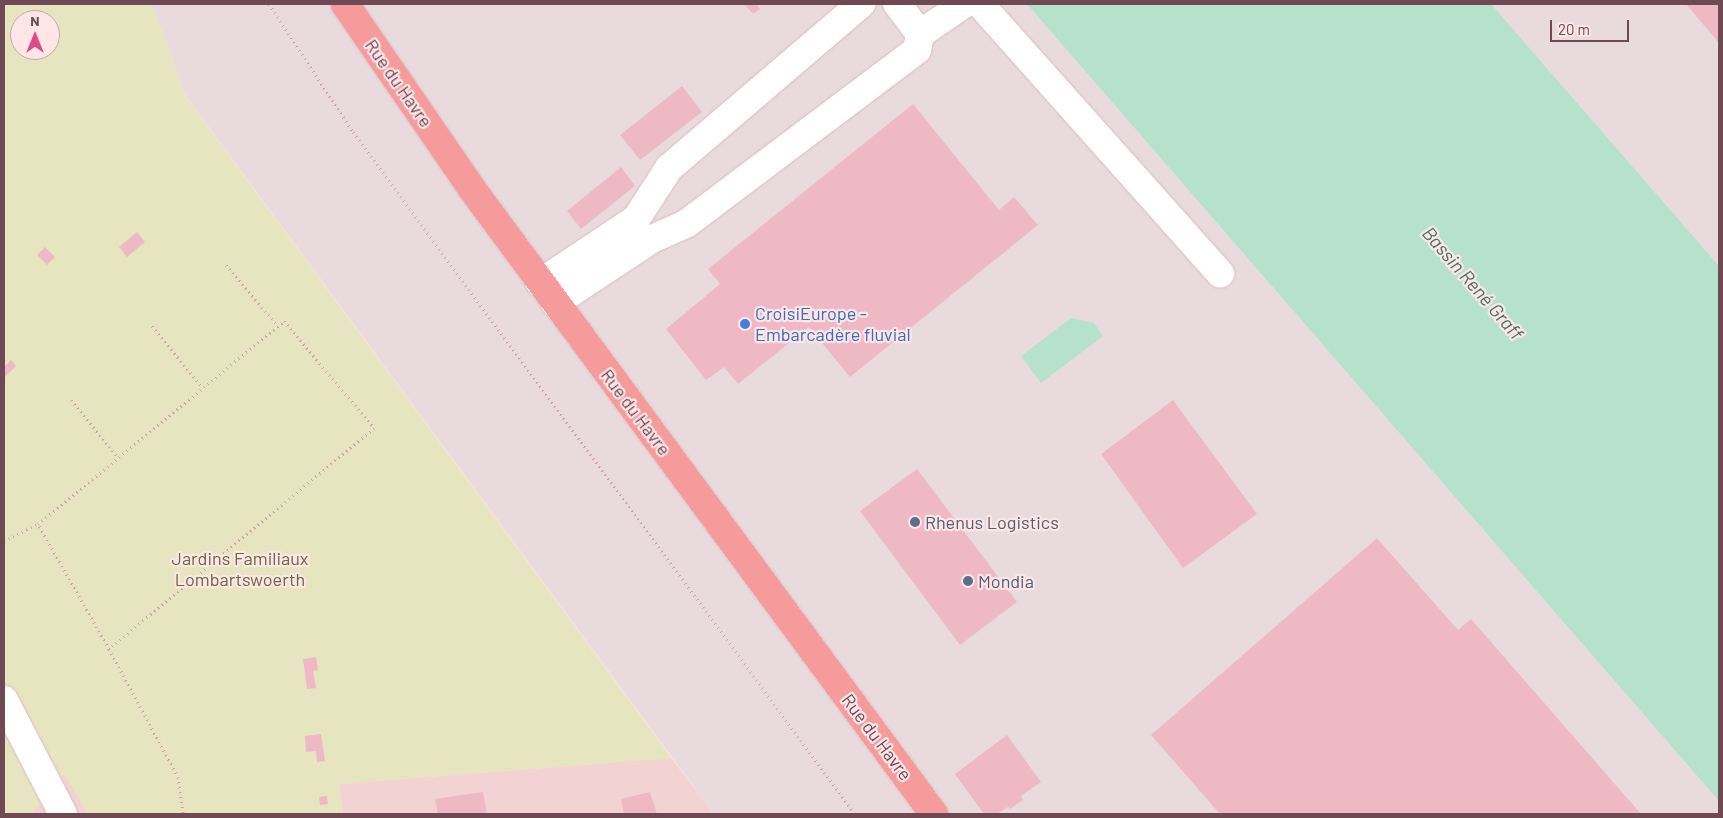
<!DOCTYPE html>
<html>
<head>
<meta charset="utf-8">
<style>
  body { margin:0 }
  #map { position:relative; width:1723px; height:818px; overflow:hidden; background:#fae0e0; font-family:Barlow,sans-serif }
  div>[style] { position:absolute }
  .residential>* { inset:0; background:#f3d2d4 }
  .industrial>* { inset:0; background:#e9dbdd }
  .green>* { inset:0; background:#e6e5c0 }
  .water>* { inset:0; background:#b6e2cd }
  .building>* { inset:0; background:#eeb9c5 }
  .path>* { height:3px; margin-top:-1.5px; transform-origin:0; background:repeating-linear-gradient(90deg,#d29daa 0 1px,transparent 0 5px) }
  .roads { filter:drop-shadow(0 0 1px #ddbcc2) drop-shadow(0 0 1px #ddbcc2) }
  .minor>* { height:28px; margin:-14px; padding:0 14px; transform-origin:14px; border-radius:14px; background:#fff }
  .major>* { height:28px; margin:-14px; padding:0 14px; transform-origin:14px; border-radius:14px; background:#f69b9b }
  .dots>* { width:14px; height:14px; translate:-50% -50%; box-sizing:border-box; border:2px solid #fee5e6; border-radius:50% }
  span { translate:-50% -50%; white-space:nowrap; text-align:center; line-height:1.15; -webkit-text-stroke:4.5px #fee5e6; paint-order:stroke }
  .street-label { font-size:18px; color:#6f4953 }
  .shop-label { font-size:18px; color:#366cbe }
  .left { translate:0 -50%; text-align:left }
  .service-label { font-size:18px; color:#4e5e75 }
  .park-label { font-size:18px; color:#66693d }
  .water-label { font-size:19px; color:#3f745b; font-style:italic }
  .frame { position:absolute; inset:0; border:5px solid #6f4953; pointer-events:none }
  .north { position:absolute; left:10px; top:10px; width:50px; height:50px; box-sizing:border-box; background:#fee5e6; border:1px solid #c5a7ab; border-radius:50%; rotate:0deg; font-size:14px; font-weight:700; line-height:20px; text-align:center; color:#6f4953 }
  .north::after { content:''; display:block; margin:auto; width:18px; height:22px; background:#de4b87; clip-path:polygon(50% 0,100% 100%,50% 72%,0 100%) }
  .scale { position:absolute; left:1550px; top:20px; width:79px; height:22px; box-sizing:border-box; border:2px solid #6f4953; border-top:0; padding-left:6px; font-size:15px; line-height:18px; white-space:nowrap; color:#6f4953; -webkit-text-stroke:4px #fee5e6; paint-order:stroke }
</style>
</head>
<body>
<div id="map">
  <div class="residential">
    <div style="clip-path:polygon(671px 758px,714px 814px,343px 814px,339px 784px)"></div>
    <div style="clip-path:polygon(64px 773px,88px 814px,31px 814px)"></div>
  </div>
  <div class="industrial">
    <div style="clip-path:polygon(152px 4px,1719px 4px,1719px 814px,714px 814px,186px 96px)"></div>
  </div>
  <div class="green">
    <div style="clip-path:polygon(evenodd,4px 4px,152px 4px,186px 97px,671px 758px,339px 784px,343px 814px,88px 814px,64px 774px,31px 814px,4px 814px,4px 4px,20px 20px,50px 20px,50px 50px,20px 50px,20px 20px)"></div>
  </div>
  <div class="water">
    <div style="clip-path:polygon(1027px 4px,1491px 4px,1719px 266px,1719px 801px)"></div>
    <div style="clip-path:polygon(1071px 318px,1094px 323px,1103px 336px,1041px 383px,1021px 356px)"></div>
  </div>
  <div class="building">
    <div style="clip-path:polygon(744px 4px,756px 4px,760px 9px,753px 14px)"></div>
    <div style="clip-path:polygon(1686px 4px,1719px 4px,1719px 43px)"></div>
    <div style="clip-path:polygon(682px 86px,702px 112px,640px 160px,620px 135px)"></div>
    <div style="clip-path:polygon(913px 104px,999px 210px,1014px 197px,1038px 225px,850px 377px,809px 327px,738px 384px,724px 367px,706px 380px,666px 329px,720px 284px,708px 269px)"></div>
    <div style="clip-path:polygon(621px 167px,635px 186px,581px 229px,567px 211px)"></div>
    <div style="clip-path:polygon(137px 232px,145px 242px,127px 257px,119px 247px)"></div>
    <div style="clip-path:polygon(45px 247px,55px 257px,47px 265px,37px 255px)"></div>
    <div style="clip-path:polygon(11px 360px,16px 366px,5px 377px,4px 367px)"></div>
    <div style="clip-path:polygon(1173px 400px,1257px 514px,1183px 568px,1101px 454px)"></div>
    <div style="clip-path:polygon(917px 469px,1017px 602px,960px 645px,860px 511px)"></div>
    <div style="clip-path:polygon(1377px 538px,1458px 630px,1471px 619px,1641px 814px,1220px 814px,1151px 735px)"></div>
    <div style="clip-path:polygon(316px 657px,318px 670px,313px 671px,316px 688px,307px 689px,303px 659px)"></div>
    <div style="clip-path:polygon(321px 734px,325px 761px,317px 762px,316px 751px,306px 752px,305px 736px)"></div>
    <div style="clip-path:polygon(1007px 735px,1041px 782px,1021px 796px,1023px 800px,1010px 809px,1008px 807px,997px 814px,984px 814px,955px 774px)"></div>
    <div style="clip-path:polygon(483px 792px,487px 814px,438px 814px,435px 799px)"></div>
    <div style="clip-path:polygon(650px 792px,657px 814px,624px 814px,621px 799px)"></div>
    <div style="clip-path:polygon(327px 796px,328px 804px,320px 805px,319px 797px)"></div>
  </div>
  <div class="path">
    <div style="left:269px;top:4px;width:153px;rotate:56.7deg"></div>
    <div style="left:353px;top:132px;width:847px;rotate:53.64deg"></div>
    <div style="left:226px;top:265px;width:80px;rotate:49.6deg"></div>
    <div style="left:152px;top:326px;width:80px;rotate:50.6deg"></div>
    <div style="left:71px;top:400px;width:74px;rotate:50.5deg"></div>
    <div style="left:4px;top:541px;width:38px;rotate:-27deg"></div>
    <div style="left:38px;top:524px;width:319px;rotate:-39.5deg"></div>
    <div style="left:284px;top:321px;width:140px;rotate:49.9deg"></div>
    <div style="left:374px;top:428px;width:345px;rotate:140.2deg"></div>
    <div style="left:109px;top:649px;width:144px;rotate:-119.6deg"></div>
    <div style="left:109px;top:649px;width:145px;rotate:61.7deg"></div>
    <div style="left:178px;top:777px;width:37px;rotate:82deg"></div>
  </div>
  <div class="roads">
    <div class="minor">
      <div style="left:980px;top:4px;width:361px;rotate:48.3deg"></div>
      <div style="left:920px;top:34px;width:53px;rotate:-34.3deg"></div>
      <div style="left:540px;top:283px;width:115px;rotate:-33.7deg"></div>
      <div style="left:636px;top:219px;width:61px;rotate:-57.1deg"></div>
      <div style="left:669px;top:168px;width:253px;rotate:-40.5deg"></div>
      <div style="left:555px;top:303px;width:116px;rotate:-33.4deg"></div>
      <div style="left:652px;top:239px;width:37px;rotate:-24deg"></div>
      <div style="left:686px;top:224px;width:289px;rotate:-37deg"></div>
      <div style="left:917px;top:50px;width:16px;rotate:-79deg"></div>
      <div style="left:920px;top:34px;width:38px;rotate:-127deg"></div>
      <div style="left:4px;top:700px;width:128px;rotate:62.6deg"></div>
    </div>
    <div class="major">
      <div style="left:345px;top:4px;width:224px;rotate:55.5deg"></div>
      <div style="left:472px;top:189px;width:777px;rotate:53.53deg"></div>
    </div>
  </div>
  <div class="dots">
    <div style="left:745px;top:324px;background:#3f7fe0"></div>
    <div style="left:915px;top:522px;background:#5c6f8a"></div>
    <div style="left:968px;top:581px;background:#5c6f8a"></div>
  </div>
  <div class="street-label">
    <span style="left:399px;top:83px;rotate:55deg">Rue du Havre</span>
    <span style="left:636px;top:412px;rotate:53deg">Rue du Havre</span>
    <span style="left:877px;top:737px;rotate:53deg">Rue du Havre</span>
  </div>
  <div class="shop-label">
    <span class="left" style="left:755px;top:324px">CroisiEurope -<br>Embarcadère fluvial</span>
  </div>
  <div class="service-label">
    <span class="left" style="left:925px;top:522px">Rhenus Logistics</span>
    <span class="left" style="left:978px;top:581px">Mondia</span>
  </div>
  <div class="park-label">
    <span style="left:240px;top:569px">Jardins Familiaux<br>Lombartswoerth</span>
  </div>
  <div class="water-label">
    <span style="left:1473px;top:283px;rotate:49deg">Bassin René Graff</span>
  </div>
  <div class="frame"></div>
  <div class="north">N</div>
  <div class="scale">20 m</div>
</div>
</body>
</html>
